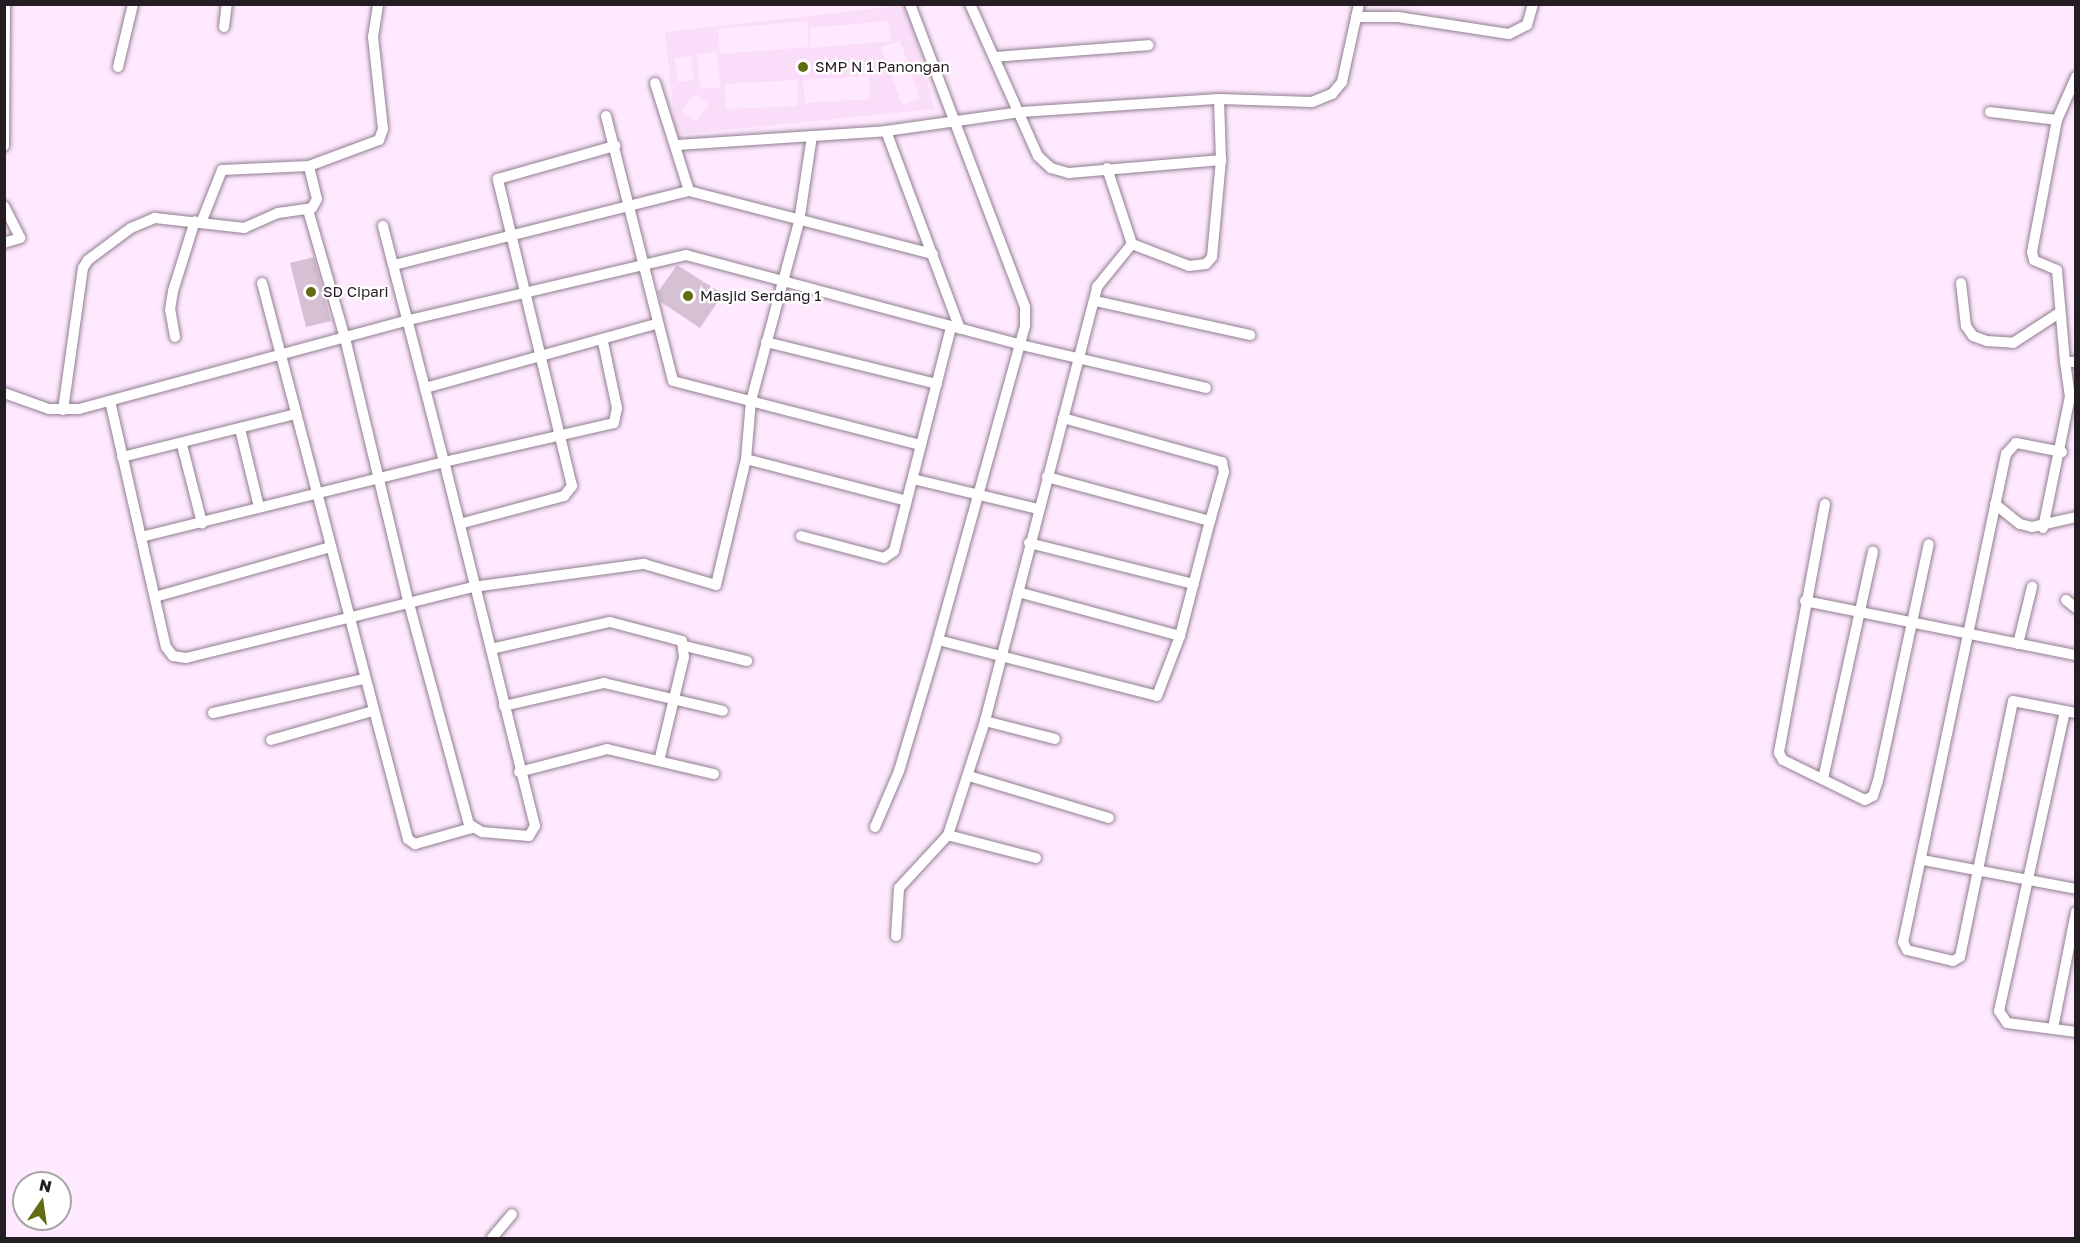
<!DOCTYPE html>
<html>
<head>
<meta charset="utf-8">
<style>
  body { margin:0 }
  #map { position:relative; width:2080px; height:1243px; overflow:hidden; background:#fee9fe; font-family:"Golos Text",sans-serif }
  div>[style] { position:absolute }
  .built>* { inset:0; background:#fadef9 }
  .building>* { inset:0; background:#d5c0d4 }
  .roads { filter:drop-shadow(0 0 2px #917d90) drop-shadow(0 0 2px #917d90) }
  .street>* { height:10px; margin:-5px; padding:0 5px; transform-origin:5px; border-radius:5px; background:#fff }
  .dots>* { width:16px; height:16px; translate:-50% -50%; box-sizing:border-box; border:3px solid #fff; border-radius:50% }
  span { translate:-50% -50%; white-space:nowrap; text-align:center; line-height:1.15; -webkit-text-stroke:4.5px #fff; paint-order:stroke }
  .poi-label { font-size:15px; color:#251d24 }
  .left { translate:0 -50%; text-align:left }
  .frame { position:absolute; inset:0; border:6px solid #251d24; pointer-events:none }
  .north { position:absolute; left:12px; top:1171px; width:60px; height:60px; box-sizing:border-box; background:#fff; border:2px solid #a8a5a7; border-radius:50%; rotate:13deg; font-size:16px; font-weight:700; line-height:24px; text-align:center; color:#251d24 }
  .north::after { content:''; display:block; margin:auto; width:21px; height:27px; background:#606b12; clip-path:polygon(50% 0,100% 100%,50% 72%,0 100%) }
</style>
</head>
<body>
<div id="map">
  <div class="built">
    <div style="clip-path:polygon(evenodd,907px 5px,934px 109px,676px 135px,665px 32px,907px 5px,807px 21px,809px 47px,720px 54px,718px 29px,807px 21px,907px 5px,888px 21px,891px 41px,811px 48px,810px 28px,888px 21px,907px 5px,900px 41px,920px 99px,902px 105px,881px 47px,900px 41px,907px 5px,717px 52px,720px 87px,700px 89px,697px 54px,717px 52px,907px 5px,691px 56px,694px 80px,678px 82px,674px 58px,691px 56px,907px 5px,869px 76px,870px 99px,805px 103px,803px 80px,869px 76px,907px 5px,797px 80px,798px 106px,726px 109px,725px 84px,797px 80px,907px 5px,695px 94px,709px 105px,695px 121px,682px 110px,695px 94px)"></div>
  </div>
  <div class="building">
    <div style="clip-path:polygon(314px 257px,331px 321px,306px 327px,290px 263px)"></div>
    <div style="clip-path:polygon(677px 265px,723px 294px,700px 328px,661px 302px,658px 292px)"></div>
  </div>
  <div class="roads">
    <div class="street">
      <div style="left:910px;top:4px;width:324px;rotate:69.2deg"></div>
      <div style="left:1025px;top:307px;width:19px;rotate:90deg"></div>
      <div style="left:1025px;top:326px;width:326px;rotate:105.5deg"></div>
      <div style="left:938px;top:640px;width:226px;rotate:14.3deg"></div>
      <div style="left:1157px;top:696px;width:64px;rotate:-69deg"></div>
      <div style="left:1180px;top:636px;width:119px;rotate:-75.4deg"></div>
      <div style="left:1210px;top:521px;width:169px;rotate:-164.9deg"></div>
      <div style="left:970px;top:4px;width:167px;rotate:65.9deg"></div>
      <div style="left:1038px;top:156px;width:18px;rotate:43deg"></div>
      <div style="left:1051px;top:168px;width:19px;rotate:16deg"></div>
      <div style="left:1069px;top:173px;width:153px;rotate:-4.9deg"></div>
      <div style="left:1221px;top:160px;width:61px;rotate:-91.9deg"></div>
      <div style="left:1356px;top:17px;width:42px"></div>
      <div style="left:1398px;top:17px;width:112px;rotate:8.7deg"></div>
      <div style="left:1509px;top:34px;width:20px;rotate:-27deg"></div>
      <div style="left:1527px;top:25px;width:22px;rotate:-74deg"></div>
      <div style="left:224px;top:27px;width:23px;rotate:-83deg"></div>
      <div style="left:994px;top:57px;width:155px;rotate:-4.4deg"></div>
      <div style="left:118px;top:67px;width:65px;rotate:-76.6deg"></div>
      <div style="left:655px;top:83px;width:113px;rotate:72.5deg"></div>
      <div style="left:1990px;top:112px;width:67px;rotate:6.8deg"></div>
      <div style="left:606px;top:116px;width:273px;rotate:75.8deg"></div>
      <div style="left:673px;top:381px;width:256px;rotate:14.5deg"></div>
      <div style="left:886px;top:131px;width:211px;rotate:69.5deg"></div>
      <div style="left:677px;top:145px;width:209px;rotate:-3.8deg"></div>
      <div style="left:886px;top:131px;width:136px;rotate:-8deg"></div>
      <div style="left:1021px;top:112px;width:198px;rotate:-3.8deg"></div>
      <div style="left:1219px;top:99px;width:93px;rotate:1.8deg"></div>
      <div style="left:1312px;top:102px;width:22px;rotate:-22deg"></div>
      <div style="left:1332px;top:94px;width:16px;rotate:-50deg"></div>
      <div style="left:1342px;top:82px;width:80px;rotate:-77.7deg"></div>
      <div style="left:4px;top:146px;width:142px;rotate:-89.6deg"></div>
      <div style="left:1107px;top:168px;width:80px;rotate:71.8deg"></div>
      <div style="left:1132px;top:244px;width:61px;rotate:21.1deg"></div>
      <div style="left:1189px;top:266px;width:17px;rotate:-7deg"></div>
      <div style="left:1206px;top:264px;width:9px;rotate:-49deg"></div>
      <div style="left:1212px;top:257px;width:97px;rotate:-84.7deg"></div>
      <div style="left:4px;top:206px;width:36px;rotate:63deg"></div>
      <div style="left:20px;top:238px;width:17px;rotate:163deg"></div>
      <div style="left:308px;top:210px;width:133px;rotate:73.9deg"></div>
      <div style="left:345px;top:338px;width:269px;rotate:76.5deg"></div>
      <div style="left:408px;top:600px;width:232px;rotate:74.8deg"></div>
      <div style="left:469px;top:824px;width:15px;rotate:32deg"></div>
      <div style="left:482px;top:832px;width:47px;rotate:4.9deg"></div>
      <div style="left:529px;top:836px;width:12px;rotate:-59deg"></div>
      <div style="left:535px;top:826px;width:375px;rotate:-104deg"></div>
      <div style="left:444px;top:462px;width:174px;rotate:-12.9deg"></div>
      <div style="left:614px;top:423px;width:15px;rotate:-79deg"></div>
      <div style="left:617px;top:408px;width:67px;rotate:-102deg"></div>
      <div style="left:201px;top:223px;width:57px;rotate:-68.4deg"></div>
      <div style="left:222px;top:170px;width:87px;rotate:-2.6deg"></div>
      <div style="left:394px;top:265px;width:304px;rotate:-14.1deg"></div>
      <div style="left:689px;top:191px;width:252px;rotate:14.5deg"></div>
      <div style="left:262px;top:283px;width:575px;rotate:75.29deg"></div>
      <div style="left:408px;top:839px;width:9px;rotate:36deg"></div>
      <div style="left:415px;top:844px;width:59px;rotate:-15.7deg"></div>
      <div style="left:1961px;top:283px;width:43px;rotate:83.4deg"></div>
      <div style="left:1966px;top:326px;width:12px;rotate:55deg"></div>
      <div style="left:1973px;top:336px;width:15px;rotate:20deg"></div>
      <div style="left:1987px;top:341px;width:26px;rotate:4deg"></div>
      <div style="left:2013px;top:343px;width:55px;rotate:-33.1deg"></div>
      <div style="left:1095px;top:301px;width:159px;rotate:12.4deg"></div>
      <div style="left:175px;top:337px;width:27px;rotate:-100deg"></div>
      <div style="left:170px;top:310px;width:19px;rotate:-81deg"></div>
      <div style="left:173px;top:291px;width:73px;rotate:-72.6deg"></div>
      <div style="left:766px;top:342px;width:176px;rotate:13.8deg"></div>
      <div style="left:2065px;top:362px;width:92px;rotate:-95deg"></div>
      <div style="left:2057px;top:270px;width:25px;rotate:-157deg"></div>
      <div style="left:2034px;top:260px;width:8px;rotate:-104deg"></div>
      <div style="left:2032px;top:252px;width:134px;rotate:-79.3deg"></div>
      <div style="left:2057px;top:120px;width:47px;rotate:-66.2deg"></div>
      <div style="left:425px;top:388px;width:240px;rotate:-15.5deg"></div>
      <div style="left:4px;top:393px;width:48px;rotate:19.6deg"></div>
      <div style="left:49px;top:409px;width:30px"></div>
      <div style="left:79px;top:409px;width:342px;rotate:-15.1deg"></div>
      <div style="left:409px;top:320px;width:285px;rotate:-13.2deg"></div>
      <div style="left:686px;top:255px;width:343px;rotate:15deg"></div>
      <div style="left:1017px;top:344px;width:194px;rotate:13.1deg"></div>
      <div style="left:110px;top:401px;width:252px;rotate:77.2deg"></div>
      <div style="left:166px;top:647px;width:11px;rotate:52deg"></div>
      <div style="left:173px;top:656px;width:13px;rotate:9deg"></div>
      <div style="left:186px;top:658px;width:296px;rotate:-13.9deg"></div>
      <div style="left:473px;top:587px;width:173px;rotate:-7.7deg"></div>
      <div style="left:644px;top:564px;width:75px;rotate:16.3deg"></div>
      <div style="left:716px;top:585px;width:130px;rotate:-76.6deg"></div>
      <div style="left:746px;top:459px;width:58px;rotate:-85.1deg"></div>
      <div style="left:751px;top:401px;width:185px;rotate:-75deg"></div>
      <div style="left:799px;top:222px;width:87px;rotate:-81.4deg"></div>
      <div style="left:63px;top:410px;width:143px;rotate:-82deg"></div>
      <div style="left:83px;top:268px;width:9px;rotate:-58deg"></div>
      <div style="left:88px;top:260px;width:54px;rotate:-36.7deg"></div>
      <div style="left:131px;top:228px;width:26px;rotate:-23deg"></div>
      <div style="left:155px;top:218px;width:90px;rotate:6.4deg"></div>
      <div style="left:244px;top:228px;width:37px;rotate:-24deg"></div>
      <div style="left:278px;top:213px;width:34px;rotate:-8deg"></div>
      <div style="left:312px;top:208px;width:10px;rotate:-61deg"></div>
      <div style="left:317px;top:199px;width:34px;rotate:-104deg"></div>
      <div style="left:309px;top:166px;width:75px;rotate:-20.4deg"></div>
      <div style="left:379px;top:140px;width:12px;rotate:-70deg"></div>
      <div style="left:383px;top:129px;width:93px;rotate:-96.2deg"></div>
      <div style="left:373px;top:37px;width:33px;rotate:-81deg"></div>
      <div style="left:1063px;top:418px;width:165px;rotate:15.5deg"></div>
      <div style="left:1222px;top:462px;width:10px;rotate:79deg"></div>
      <div style="left:1224px;top:472px;width:51px;rotate:105.9deg"></div>
      <div style="left:240px;top:429px;width:80px;rotate:76.3deg"></div>
      <div style="left:182px;top:445px;width:81px;rotate:75.6deg"></div>
      <div style="left:2062px;top:452px;width:47px;rotate:-168.9deg"></div>
      <div style="left:2016px;top:443px;width:15px;rotate:132deg"></div>
      <div style="left:2006px;top:454px;width:499px;rotate:101.9deg"></div>
      <div style="left:1903px;top:942px;width:9px;rotate:63deg"></div>
      <div style="left:1907px;top:950px;width:47px;rotate:13.4deg"></div>
      <div style="left:1953px;top:961px;width:8px;rotate:-30deg"></div>
      <div style="left:1960px;top:957px;width:261px;rotate:-78.3deg"></div>
      <div style="left:2013px;top:701px;width:64px;rotate:10.8deg"></div>
      <div style="left:122px;top:457px;width:179px;rotate:-13.9deg"></div>
      <div style="left:746px;top:459px;width:166px;rotate:14.6deg"></div>
      <div style="left:913px;top:479px;width:129px;rotate:13.5deg"></div>
      <div style="left:1825px;top:504px;width:253px;rotate:100.5deg"></div>
      <div style="left:1779px;top:753px;width:8px;rotate:60deg"></div>
      <div style="left:1783px;top:760px;width:91px;rotate:26deg"></div>
      <div style="left:1865px;top:800px;width:9px;rotate:-27deg"></div>
      <div style="left:1873px;top:796px;width:16px;rotate:-72deg"></div>
      <div style="left:1878px;top:781px;width:242px;rotate:-77.9deg"></div>
      <div style="left:1995px;top:504px;width:32px;rotate:39deg"></div>
      <div style="left:2020px;top:524px;width:12px;rotate:14deg"></div>
      <div style="left:2032px;top:527px;width:45px;rotate:-12.8deg"></div>
      <div style="left:463px;top:523px;width:105px;rotate:-15deg"></div>
      <div style="left:564px;top:496px;width:13px;rotate:-51deg"></div>
      <div style="left:572px;top:486px;width:316px;rotate:-103.6deg"></div>
      <div style="left:498px;top:179px;width:122px;rotate:-15.8deg"></div>
      <div style="left:2043px;top:528px;width:134px;rotate:-78.4deg"></div>
      <div style="left:2070px;top:397px;width:35px;rotate:-98deg"></div>
      <div style="left:2065px;top:362px;width:11px"></div>
      <div style="left:801px;top:536px;width:86px;rotate:14.8deg"></div>
      <div style="left:884px;top:558px;width:12px;rotate:-35deg"></div>
      <div style="left:894px;top:551px;width:231px;rotate:-75.7deg"></div>
      <div style="left:141px;top:537px;width:312px;rotate:-13.9deg"></div>
      <div style="left:444px;top:462px;width:244px;rotate:-104.5deg"></div>
      <div style="left:1029px;top:543px;width:170px;rotate:14deg"></div>
      <div style="left:1018px;top:592px;width:168px;rotate:15.2deg"></div>
      <div style="left:155px;top:597px;width:182px;rotate:-15.9deg"></div>
      <div style="left:2066px;top:600px;width:13px;rotate:39deg"></div>
      <div style="left:1805px;top:601px;width:276px;rotate:11.3deg"></div>
      <div style="left:2018px;top:644px;width:59px;rotate:-76.2deg"></div>
      <div style="left:685px;top:646px;width:64px;rotate:13.6deg"></div>
      <div style="left:491px;top:649px;width:122px;rotate:-12.8deg"></div>
      <div style="left:610px;top:622px;width:74px;rotate:14.8deg"></div>
      <div style="left:682px;top:641px;width:16px;rotate:83deg"></div>
      <div style="left:684px;top:657px;width:107px;rotate:103.5deg"></div>
      <div style="left:504px;top:706px;width:103px;rotate:-13deg"></div>
      <div style="left:604px;top:683px;width:122px;rotate:13.2deg"></div>
      <div style="left:2065px;top:711px;width:307px;rotate:102.4deg"></div>
      <div style="left:1999px;top:1011px;width:14px;rotate:56deg"></div>
      <div style="left:2007px;top:1023px;width:70px;rotate:7.4deg"></div>
      <div style="left:213px;top:713px;width:155px;rotate:-12.7deg"></div>
      <div style="left:985px;top:721px;width:72px;rotate:14.4deg"></div>
      <div style="left:271px;top:740px;width:106px;rotate:-15.9deg"></div>
      <div style="left:519px;top:772px;width:91px;rotate:-14.6deg"></div>
      <div style="left:607px;top:749px;width:110px;rotate:13.2deg"></div>
      <div style="left:969px;top:776px;width:146px;rotate:16.7deg"></div>
      <div style="left:1823px;top:779px;width:233px;rotate:-77.6deg"></div>
      <div style="left:875px;top:827px;width:61px;rotate:-66.8deg"></div>
      <div style="left:899px;top:771px;width:137px;rotate:-73.4deg"></div>
      <div style="left:1036px;top:858px;width:91px;rotate:-165.4deg"></div>
      <div style="left:948px;top:835px;width:120px;rotate:-72deg"></div>
      <div style="left:985px;top:721px;width:448px;rotate:-75.5deg"></div>
      <div style="left:1097px;top:287px;width:55px;rotate:-50.9deg"></div>
      <div style="left:1923px;top:860px;width:156px;rotate:10.7deg"></div>
      <div style="left:896px;top:936px;width:48px;rotate:-86.4deg"></div>
      <div style="left:899px;top:888px;width:72px;rotate:-47.2deg"></div>
      <div style="left:2053px;top:1028px;width:118px;rotate:-78.8deg"></div>
      <div style="left:492px;top:1238px;width:31px;rotate:-50deg"></div>
    </div>
  </div>
  <div class="dots">
    <div style="left:803px;top:67px;background:#606b12"></div>
    <div style="left:311px;top:292px;background:#606b12"></div>
    <div style="left:688px;top:296px;background:#606b12"></div>
  </div>
  <div class="poi-label">
    <span class="left" style="left:815px;top:67px">SMP N 1 Panongan</span>
    <span class="left" style="left:323px;top:292px">SD Cipari</span>
    <span class="left" style="left:700px;top:296px">Masjid Serdang 1</span>
  </div>
  <div class="frame"></div>
  <div class="north">N</div>
</div>
</body>
</html>
